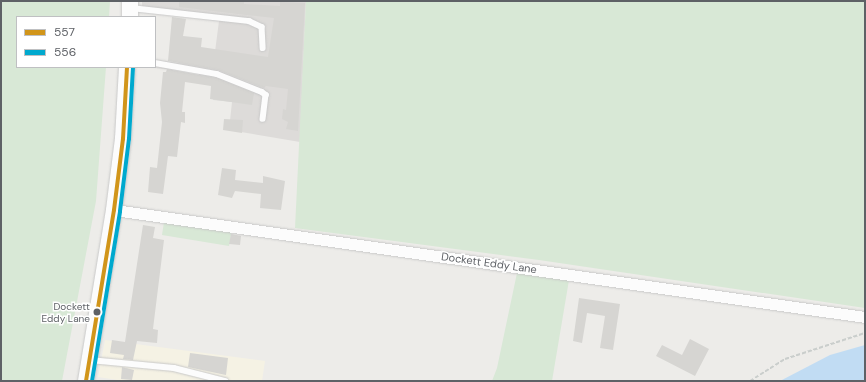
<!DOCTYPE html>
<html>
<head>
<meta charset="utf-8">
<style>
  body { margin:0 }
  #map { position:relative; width:866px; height:382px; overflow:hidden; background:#edece9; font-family:"DM Sans",sans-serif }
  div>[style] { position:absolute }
  .commercial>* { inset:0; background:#f5f2e4 }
  .industrial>* { inset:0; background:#dddbd9 }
  .green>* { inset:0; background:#d8e8d6 }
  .water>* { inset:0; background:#c1dcf3 }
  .building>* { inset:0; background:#d6d5d2 }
  .path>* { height:2px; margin-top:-1px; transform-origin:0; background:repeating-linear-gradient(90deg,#cacecc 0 4px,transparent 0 6px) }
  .roads { filter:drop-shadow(0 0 1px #c8c8c8) drop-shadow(0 0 1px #c8c8c8) }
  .lane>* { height:5.5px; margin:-2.75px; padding:0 2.75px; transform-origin:2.75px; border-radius:2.75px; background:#fcfcfc }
  .street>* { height:11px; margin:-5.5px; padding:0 5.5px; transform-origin:5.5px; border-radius:5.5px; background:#fcfcfc }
  .secondary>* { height:16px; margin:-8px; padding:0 8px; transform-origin:8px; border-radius:8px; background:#fcfcfc }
  .bus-1>* { height:4px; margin:-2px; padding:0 2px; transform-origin:2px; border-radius:2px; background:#d1951a }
  .bus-2>* { height:4px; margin:-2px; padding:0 2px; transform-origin:2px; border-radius:2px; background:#00a9ce }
  .dots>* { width:11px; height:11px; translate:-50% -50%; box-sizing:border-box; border:2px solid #fff; border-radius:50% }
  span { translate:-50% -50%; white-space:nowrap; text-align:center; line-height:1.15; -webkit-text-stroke:3px #fff; paint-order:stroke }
  .bus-label { font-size:10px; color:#5e6166 }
  .right { translate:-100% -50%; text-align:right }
  .street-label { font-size:11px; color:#5e6166 }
  .frame { position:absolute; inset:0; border:2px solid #5e6166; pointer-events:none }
  .legend { position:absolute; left:16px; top:16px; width:140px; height:52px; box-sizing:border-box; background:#fff; border:1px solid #bfc0c2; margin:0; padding:5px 7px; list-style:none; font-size:12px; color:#5e6166 }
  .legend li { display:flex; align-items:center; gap:8px; height:20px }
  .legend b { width:20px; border:1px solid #bfc0c2 }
</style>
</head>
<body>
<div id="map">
  <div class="commercial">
    <div style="clip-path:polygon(105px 340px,265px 361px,262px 381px,124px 381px,98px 377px)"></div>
  </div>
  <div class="industrial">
    <div style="clip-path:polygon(142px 1px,306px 1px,300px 142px,229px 130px,232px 102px,213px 100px,215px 86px,199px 77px,199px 73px,148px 67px,155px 67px,155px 60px,213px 67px,219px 21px,142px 12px)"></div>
  </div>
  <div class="green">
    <div style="clip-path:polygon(1px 1px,110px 1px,109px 17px,17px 17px,17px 67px,106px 67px,96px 201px,62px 381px,1px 381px)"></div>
    <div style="clip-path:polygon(306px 1px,865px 1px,865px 308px,539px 260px,295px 228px)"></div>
    <div style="clip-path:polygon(164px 222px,232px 230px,229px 246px,162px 235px)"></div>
    <div style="clip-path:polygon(517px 273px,569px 280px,552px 381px,492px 381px,497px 368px)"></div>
  </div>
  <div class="water">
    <div style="clip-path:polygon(865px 345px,865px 381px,780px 381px,830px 355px)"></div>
  </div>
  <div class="building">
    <div style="clip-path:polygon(179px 1px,244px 1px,244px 4px,280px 6px,280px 2px,305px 3px,298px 131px,286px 129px,288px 122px,282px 119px,283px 109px,286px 110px,288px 89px,266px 86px,264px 88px,218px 70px,168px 61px,172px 17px,186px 19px,183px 36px,202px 38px,201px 47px,268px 57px,274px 18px,179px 7px)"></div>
    <div style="clip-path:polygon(167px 69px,216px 78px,254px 93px,252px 105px,210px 99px,211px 86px,185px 82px,182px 112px,185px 112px,185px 123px,181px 122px,177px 157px,168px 156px,163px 194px,148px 192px,150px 167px,157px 168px,162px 122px,160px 103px,163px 72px,166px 72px)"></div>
    <div style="clip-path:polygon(224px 119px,243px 120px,242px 133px,223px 130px)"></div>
    <div style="clip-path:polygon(222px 168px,236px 170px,235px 180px,263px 183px,263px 176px,285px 181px,281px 210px,260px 208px,261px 194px,235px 191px,232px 198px,218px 195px)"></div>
    <div style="clip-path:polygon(143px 225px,155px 227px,153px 238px,164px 240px,153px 329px,158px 330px,157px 343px,137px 341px,133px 360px,123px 359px,124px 355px,110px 353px,112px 340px,125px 342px)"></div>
    <div style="clip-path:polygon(231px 234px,241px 236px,240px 245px,229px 244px)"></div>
    <div style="clip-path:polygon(579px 298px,620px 304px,613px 350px,600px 348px,605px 316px,587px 313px,582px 343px,573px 341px)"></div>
    <div style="clip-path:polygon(690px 339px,709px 349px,695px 376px,656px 356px,662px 345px,682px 355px)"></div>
    <div style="clip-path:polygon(190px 353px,228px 358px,226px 375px,188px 367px)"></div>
    <div style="clip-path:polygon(122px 367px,134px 370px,132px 380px,121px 379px)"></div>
  </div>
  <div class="path">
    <div style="left:750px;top:381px;width:41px;rotate:-32.2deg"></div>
    <div style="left:785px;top:359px;width:84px;rotate:-18deg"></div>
  </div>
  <div class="roads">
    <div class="lane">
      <div style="left:131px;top:8px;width:119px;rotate:6.3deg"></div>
      <div style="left:249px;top:21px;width:14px;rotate:25deg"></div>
      <div style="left:262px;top:27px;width:21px;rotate:87deg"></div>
      <div style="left:155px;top:63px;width:63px;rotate:10.1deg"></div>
      <div style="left:217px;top:74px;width:48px;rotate:21.8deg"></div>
      <div style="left:262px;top:92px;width:5px;rotate:37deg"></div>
      <div style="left:266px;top:95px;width:24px;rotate:97deg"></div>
      <div style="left:90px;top:360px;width:84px;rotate:5.4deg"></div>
      <div style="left:174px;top:368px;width:53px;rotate:14.3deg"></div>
    </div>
    <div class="street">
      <div style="left:114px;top:210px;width:759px;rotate:8.11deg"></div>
    </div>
    <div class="secondary">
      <div style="left:130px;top:17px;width:16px;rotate:-90deg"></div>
      <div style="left:86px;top:381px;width:173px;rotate:-80.7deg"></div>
      <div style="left:114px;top:210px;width:72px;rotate:-82.8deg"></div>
      <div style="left:123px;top:139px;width:72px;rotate:-86.8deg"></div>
    </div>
  </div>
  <div class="bus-1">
    <div style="left:86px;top:381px;width:173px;rotate:-80.7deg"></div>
    <div style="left:114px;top:210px;width:72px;rotate:-82.8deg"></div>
    <div style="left:123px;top:139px;width:72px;rotate:-86.8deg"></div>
  </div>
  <div class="bus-2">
    <div style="left:92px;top:381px;width:172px;rotate:-80.6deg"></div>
    <div style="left:120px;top:211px;width:73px;rotate:-82.9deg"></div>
    <div style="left:129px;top:139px;width:72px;rotate:-86.8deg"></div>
  </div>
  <div class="dots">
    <div style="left:97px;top:312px;background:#5e6166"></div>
  </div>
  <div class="bus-label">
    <span class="right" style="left:90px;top:312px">Dockett<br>Eddy Lane</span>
  </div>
  <div class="street-label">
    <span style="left:489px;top:263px;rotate:8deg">Dockett Eddy Lane</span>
  </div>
  <div class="frame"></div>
  <ul class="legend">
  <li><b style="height:5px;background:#d1951a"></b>557</li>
  <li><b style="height:5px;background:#00a9ce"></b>556</li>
  </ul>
</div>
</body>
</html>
